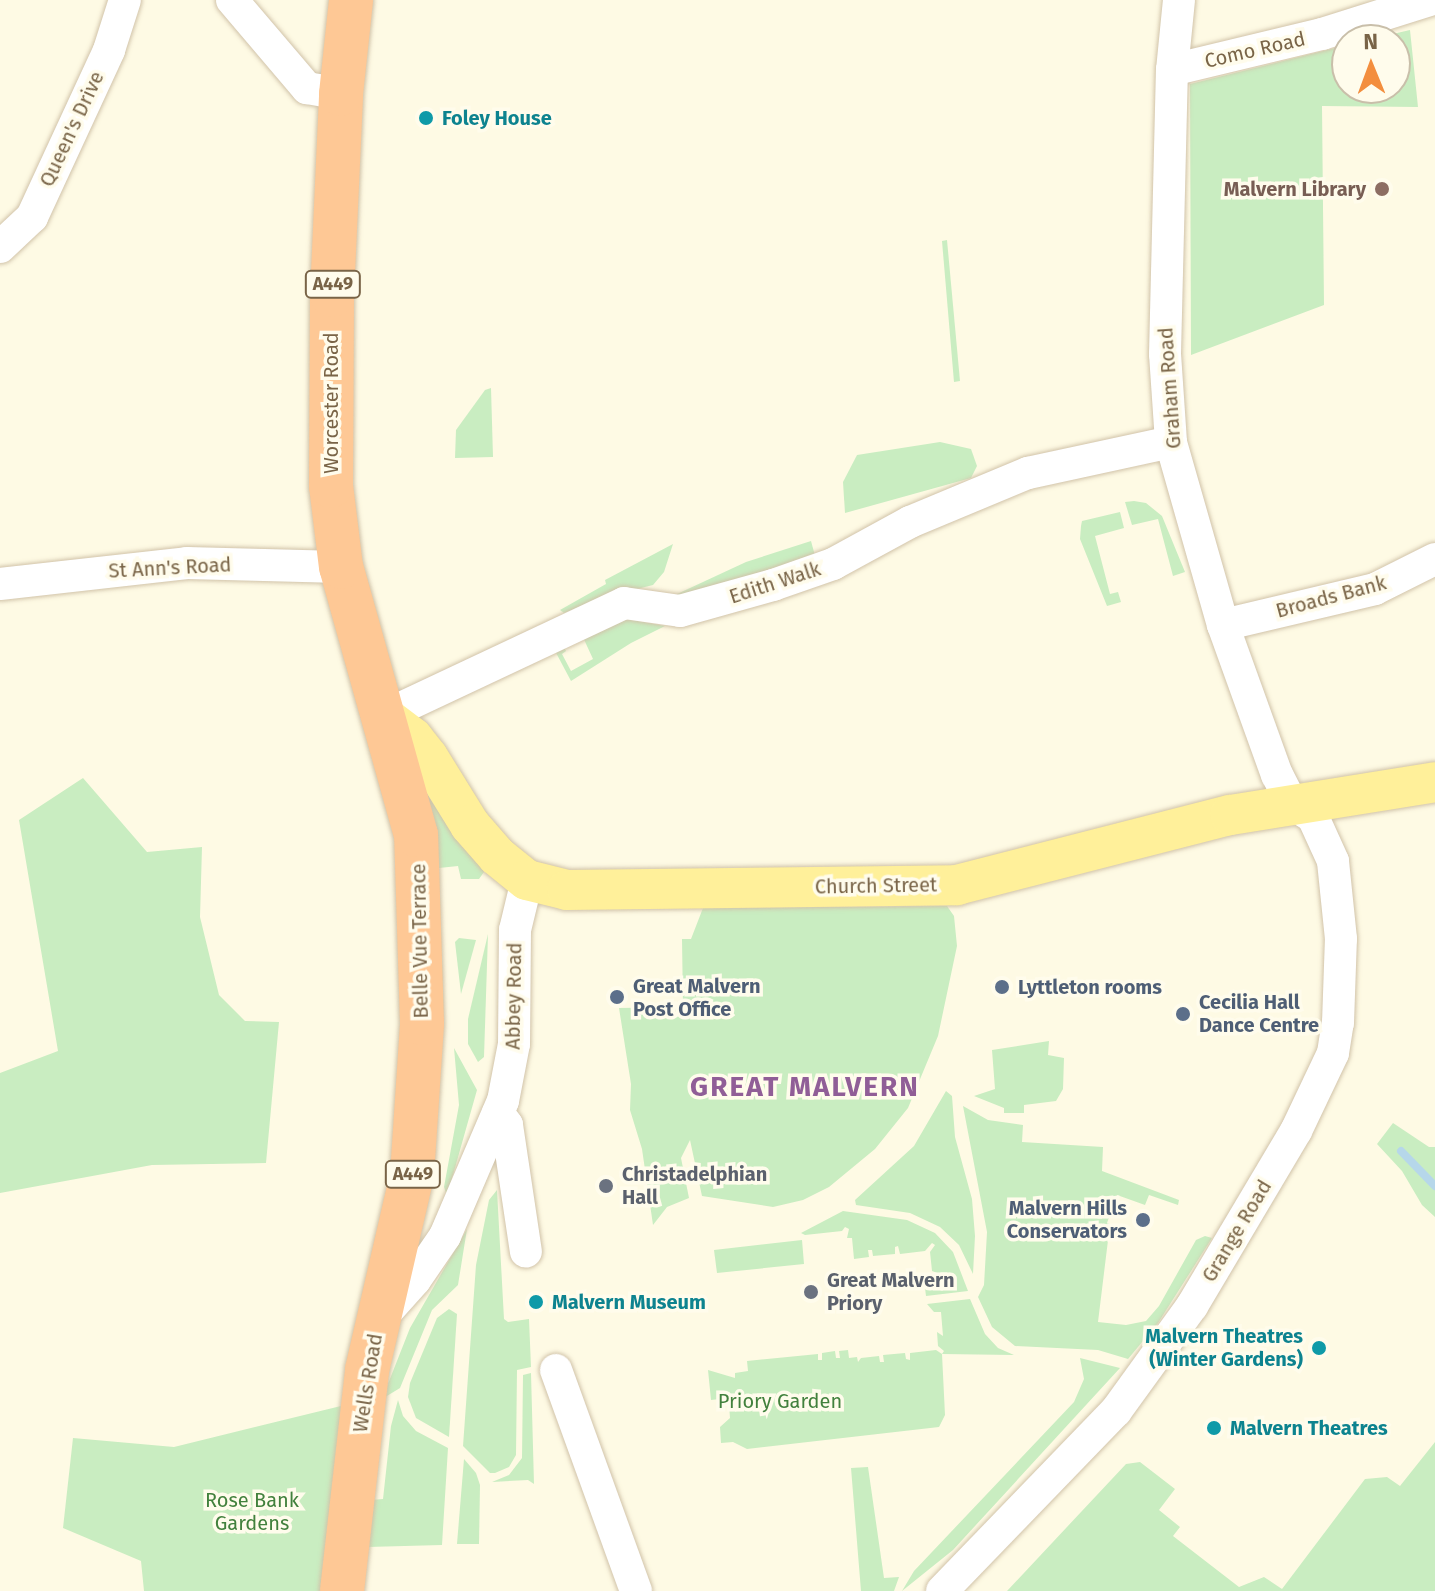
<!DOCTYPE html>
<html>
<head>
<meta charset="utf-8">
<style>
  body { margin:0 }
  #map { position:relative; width:1435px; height:1591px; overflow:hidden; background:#fefae4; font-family:"Fira Sans",sans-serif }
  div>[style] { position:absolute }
  .green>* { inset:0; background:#c9edc1 }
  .stream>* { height:8px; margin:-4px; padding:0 4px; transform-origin:4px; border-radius:4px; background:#b6d7ea }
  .roads { filter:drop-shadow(0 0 2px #d1c3a9) drop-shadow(0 0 2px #d1c3a9) }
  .minor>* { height:32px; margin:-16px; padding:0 16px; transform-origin:16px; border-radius:16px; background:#fff }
  .major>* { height:40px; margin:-20px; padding:0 20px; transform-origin:20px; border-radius:20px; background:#fff09a }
  .highway>* { height:44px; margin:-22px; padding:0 22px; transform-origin:22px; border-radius:22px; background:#fec895 }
  .dots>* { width:22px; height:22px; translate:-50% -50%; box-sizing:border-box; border:4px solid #fffcec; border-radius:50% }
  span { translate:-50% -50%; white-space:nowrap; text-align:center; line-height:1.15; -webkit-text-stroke:7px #fffcec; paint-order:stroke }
  .shield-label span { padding:2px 6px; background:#fffcec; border:2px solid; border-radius:6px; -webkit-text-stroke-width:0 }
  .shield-label { font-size:18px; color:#796447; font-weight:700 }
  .street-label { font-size:20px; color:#796447 }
  .culture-label { font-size:20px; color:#0d838f; font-weight:700 }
  .left { translate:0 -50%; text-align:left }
  .right { translate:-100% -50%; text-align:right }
  .education-label { font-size:20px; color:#785e54; font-weight:700 }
  .service-label { font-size:20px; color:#4e5e75; font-weight:700 }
  .worship-label { font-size:20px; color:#5b616d; font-weight:700 }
  .park-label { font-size:20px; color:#42813d }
  .district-label { font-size:28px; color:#905e97; font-weight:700; letter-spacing:2px }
  .north { position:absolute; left:1331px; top:24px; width:80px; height:80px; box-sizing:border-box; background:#fffcec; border:2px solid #c9bfaa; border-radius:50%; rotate:359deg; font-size:22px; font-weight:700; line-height:32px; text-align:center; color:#796447 }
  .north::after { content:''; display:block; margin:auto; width:28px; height:36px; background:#f38e3e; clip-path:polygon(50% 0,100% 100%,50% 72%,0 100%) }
</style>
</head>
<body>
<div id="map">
  <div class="green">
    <div style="clip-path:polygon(1410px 30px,1418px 107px,1322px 106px,1324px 305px,1191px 355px,1190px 84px,1347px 45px,1347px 88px,1395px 88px,1395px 40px,1367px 40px)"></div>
    <div style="clip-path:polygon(947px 240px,960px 381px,954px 382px,942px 241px)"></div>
    <div style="clip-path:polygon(491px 388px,493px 457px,455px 458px,456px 430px,485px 390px)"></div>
    <div style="clip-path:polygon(940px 442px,971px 449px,977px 466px,971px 478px,845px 513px,843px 482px,857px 455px)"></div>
    <div style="clip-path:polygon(1134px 501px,1146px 503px,1162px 516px,1185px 572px,1173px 576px,1158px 519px,1132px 525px,1125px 502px)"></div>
    <div style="clip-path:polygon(1120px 512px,1124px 528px,1095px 536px,1110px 594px,1118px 592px,1121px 602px,1107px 606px,1080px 539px,1081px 526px,1082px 521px)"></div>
    <div style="clip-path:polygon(811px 541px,817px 563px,683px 597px,675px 595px,746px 562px)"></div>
    <div style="clip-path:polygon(673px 544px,664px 572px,653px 585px,605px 597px,564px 613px,560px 610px,606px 584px,605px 580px)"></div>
    <div style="clip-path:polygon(622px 618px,665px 626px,631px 643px,571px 681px,554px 649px,562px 644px,566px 651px,562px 654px,571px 671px,593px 659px,581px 633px)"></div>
    <div style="clip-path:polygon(83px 778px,147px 852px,202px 847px,200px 917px,219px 995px,245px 1021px,279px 1022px,266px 1163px,152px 1165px,0 1193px,0 1073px,58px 1051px,19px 820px)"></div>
    <div style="clip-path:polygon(428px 782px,484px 872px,479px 879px,461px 879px,458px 866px,439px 868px,444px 1017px,421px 787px)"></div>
    <div style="clip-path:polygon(947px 906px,954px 916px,957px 946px,938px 1036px,908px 1108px,875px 1149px,829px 1187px,803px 1200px,773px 1207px,702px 1196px,690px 1140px,681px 1158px,689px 1198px,667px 1207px,653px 1225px,642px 1149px,630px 1110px,631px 1084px,619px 1008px,683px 1007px,682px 939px,691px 939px,703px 908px)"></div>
    <div style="clip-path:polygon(488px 934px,484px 1057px,478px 1062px,468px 1044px,468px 1019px)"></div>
    <div style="clip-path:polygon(459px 938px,476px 940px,461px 994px,455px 942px)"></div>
    <div style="clip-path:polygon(1049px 1041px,1048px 1055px,1064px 1058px,1063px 1089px,1056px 1101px,1024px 1105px,1024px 1113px,1004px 1113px,1004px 1108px,974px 1096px,995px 1089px,992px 1050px)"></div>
    <div style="clip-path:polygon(454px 1048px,477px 1090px,447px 1196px,444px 1187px,459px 1105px)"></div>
    <div style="clip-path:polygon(946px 1091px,952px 1096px,955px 1137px,972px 1199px,975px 1236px,973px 1274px,959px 1245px,940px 1227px,910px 1213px,856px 1205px,855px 1200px,914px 1146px)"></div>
    <div style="clip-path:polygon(963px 1106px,988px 1120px,1023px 1125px,1022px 1142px,1103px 1147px,1102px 1171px,1179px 1200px,1178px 1205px,1149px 1195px,1145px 1205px,1117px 1195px,1107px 1223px,1110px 1224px,1098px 1322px,1126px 1325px,1146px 1321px,1159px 1306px,1196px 1240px,1205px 1236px,1212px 1238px,1158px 1323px,1128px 1359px,1098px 1350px,1015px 1346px,992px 1327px,978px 1297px,984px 1285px,987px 1232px)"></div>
    <div style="clip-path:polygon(1393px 1123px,1429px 1147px,1435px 1147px,1435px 1217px,1422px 1205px,1402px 1171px,1377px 1144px)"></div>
    <div style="clip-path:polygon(497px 1190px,504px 1319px,508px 1322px,529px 1319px,531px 1367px,517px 1370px,516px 1455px,509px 1467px,495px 1473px,490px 1473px,463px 1446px,476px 1265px,489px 1200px)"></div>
    <div style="clip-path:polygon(843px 1211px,907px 1220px,935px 1233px,953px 1252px,968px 1291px,926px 1296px,925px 1288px,939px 1286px,938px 1280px,933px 1280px,932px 1275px,940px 1274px,932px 1271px,930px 1252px,935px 1245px,932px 1243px,925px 1251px,900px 1254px,898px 1246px,895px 1247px,895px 1254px,873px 1256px,872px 1250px,868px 1250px,869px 1257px,854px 1259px,852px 1238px,847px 1238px,849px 1229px,845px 1227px,842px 1231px,805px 1235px,801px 1233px)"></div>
    <div style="clip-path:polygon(467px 1229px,458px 1285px,432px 1310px,400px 1388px,382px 1399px,410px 1328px)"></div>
    <div style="clip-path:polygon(802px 1240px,804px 1264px,717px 1273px,714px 1250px)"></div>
    <div style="clip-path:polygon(970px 1299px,985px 1334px,998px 1348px,1014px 1355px,942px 1354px,945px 1415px,939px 1427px,747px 1449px,733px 1442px,721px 1443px,720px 1427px,730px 1418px,729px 1405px,720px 1399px,711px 1400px,708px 1370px,735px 1378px,735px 1373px,748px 1371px,747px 1361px,818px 1354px,818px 1360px,822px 1360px,822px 1353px,835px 1351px,836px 1358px,840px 1358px,839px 1351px,848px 1350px,849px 1358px,857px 1357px,858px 1362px,861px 1358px,879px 1356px,880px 1362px,884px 1362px,883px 1355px,905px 1353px,906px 1359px,910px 1360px,910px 1353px,936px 1350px,942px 1354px,944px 1351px,938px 1346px,937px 1332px,943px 1336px,941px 1312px,934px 1312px,927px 1304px)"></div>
    <div style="clip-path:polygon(449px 1309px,457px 1314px,449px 1437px,416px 1418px,408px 1397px,410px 1383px,437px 1318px)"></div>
    <div style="clip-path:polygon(1080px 1358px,1120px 1368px,953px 1550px,902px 1591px,914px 1571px,1074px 1402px,1084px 1379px)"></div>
    <div style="clip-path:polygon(531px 1373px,534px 1484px,528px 1480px,492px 1482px,509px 1475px,522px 1458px,523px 1375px)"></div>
    <div style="clip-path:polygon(398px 1400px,403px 1416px,416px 1431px,448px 1448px,442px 1545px,367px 1547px,371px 1500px,383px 1499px,391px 1426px)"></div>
    <div style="clip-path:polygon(345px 1405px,330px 1591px,144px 1591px,141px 1561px,63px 1528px,73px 1438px,174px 1447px)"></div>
    <div style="clip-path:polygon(1435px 1442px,1435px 1591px,1007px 1591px,1126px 1464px,1140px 1462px,1175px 1489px,1159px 1510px,1180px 1527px,1173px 1536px,1239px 1587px,1264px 1577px,1282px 1589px,1365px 1479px,1387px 1477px,1400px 1486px)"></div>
    <div style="clip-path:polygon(464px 1459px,476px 1473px,480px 1485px,479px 1544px,457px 1544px)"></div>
    <div style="clip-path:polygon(868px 1467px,884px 1578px,899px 1577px,894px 1591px,861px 1591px,851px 1468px)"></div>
  </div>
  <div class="stream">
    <div style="left:1401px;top:1151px;width:49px;rotate:45.8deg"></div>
  </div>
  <div class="roads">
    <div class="minor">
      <div style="left:232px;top:0;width:116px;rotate:49.6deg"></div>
      <div style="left:307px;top:88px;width:35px;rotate:10deg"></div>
      <div style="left:1172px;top:70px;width:154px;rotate:-13.5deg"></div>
      <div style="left:1322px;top:34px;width:113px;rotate:-17.5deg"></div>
      <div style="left:0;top:247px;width:44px;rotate:-43.2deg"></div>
      <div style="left:32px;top:217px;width:184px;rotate:-65.2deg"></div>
      <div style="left:109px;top:50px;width:52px;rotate:-72.3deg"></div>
      <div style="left:0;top:584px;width:188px;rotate:-6.4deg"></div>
      <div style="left:187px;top:563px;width:154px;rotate:1.5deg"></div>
      <div style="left:1223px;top:625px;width:156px;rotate:-13.3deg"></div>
      <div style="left:1375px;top:589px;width:67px;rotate:-26.6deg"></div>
      <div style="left:384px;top:716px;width:265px;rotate:-25.2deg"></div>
      <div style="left:624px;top:603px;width:57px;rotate:8.1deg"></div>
      <div style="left:680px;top:611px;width:97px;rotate:-15.6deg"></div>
      <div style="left:773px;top:585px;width:64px;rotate:-19.3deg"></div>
      <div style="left:833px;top:564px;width:88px;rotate:-28.6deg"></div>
      <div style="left:910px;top:522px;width:128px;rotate:-22.6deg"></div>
      <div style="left:1028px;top:473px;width:146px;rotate:-12.2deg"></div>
      <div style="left:498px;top:1113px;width:15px;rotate:53deg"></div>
      <div style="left:507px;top:1125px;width:128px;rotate:81.5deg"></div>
      <div style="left:380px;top:1319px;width:52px;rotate:-48.1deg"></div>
      <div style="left:415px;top:1280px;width:53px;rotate:-55.7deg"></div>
      <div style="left:445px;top:1236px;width:147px;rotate:-66.8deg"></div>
      <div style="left:503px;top:1101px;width:58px;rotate:-79.1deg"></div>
      <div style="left:514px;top:1044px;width:114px;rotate:-89.5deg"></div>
      <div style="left:515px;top:930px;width:51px;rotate:-76.5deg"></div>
      <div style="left:556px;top:1370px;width:235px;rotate:70.1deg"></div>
      <div style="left:942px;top:1591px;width:250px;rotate:-46deg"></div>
      <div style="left:1116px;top:1411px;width:130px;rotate:-54.1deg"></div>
      <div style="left:1192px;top:1306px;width:204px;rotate:-59.3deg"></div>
      <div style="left:1296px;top:1131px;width:86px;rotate:-64.6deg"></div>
      <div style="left:1333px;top:1053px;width:30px;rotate:-81deg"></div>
      <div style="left:1338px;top:1023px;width:84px;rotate:-88deg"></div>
      <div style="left:1341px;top:939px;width:78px;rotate:-95.9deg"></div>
      <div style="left:1333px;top:861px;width:48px;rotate:-114.4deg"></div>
      <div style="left:1313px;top:817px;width:25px;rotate:-148deg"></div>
      <div style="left:1292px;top:804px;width:33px;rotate:-117deg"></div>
      <div style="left:1277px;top:775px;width:159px;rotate:-109.8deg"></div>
      <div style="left:1223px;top:625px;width:190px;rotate:-105.9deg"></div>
      <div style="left:1171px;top:442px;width:88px;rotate:-93.9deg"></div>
      <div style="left:1165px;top:354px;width:284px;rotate:-88.6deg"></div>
      <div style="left:1172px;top:70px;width:70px;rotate:-84.3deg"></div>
    </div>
    <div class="major">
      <div style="left:384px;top:716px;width:36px;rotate:37deg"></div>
      <div style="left:413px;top:738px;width:24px;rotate:52deg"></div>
      <div style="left:428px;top:757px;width:80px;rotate:58.3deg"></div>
      <div style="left:470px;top:825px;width:41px;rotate:48.9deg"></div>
      <div style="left:497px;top:856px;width:38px;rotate:39deg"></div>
      <div style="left:527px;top:880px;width:41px;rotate:14deg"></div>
      <div style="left:567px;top:890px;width:390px;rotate:-0.7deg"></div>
      <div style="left:957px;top:885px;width:282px;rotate:-14.4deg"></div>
      <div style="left:1230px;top:815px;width:208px;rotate:-9.1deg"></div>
    </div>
    <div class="highway">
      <div style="left:342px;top:1591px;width:222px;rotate:-83.5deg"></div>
      <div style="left:367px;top:1370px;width:200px;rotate:-77deg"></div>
      <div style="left:412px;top:1175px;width:152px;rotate:-86.2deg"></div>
      <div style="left:422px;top:1023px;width:188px;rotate:-91.8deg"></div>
      <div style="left:416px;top:835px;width:278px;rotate:-105.6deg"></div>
      <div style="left:341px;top:567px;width:82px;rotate:-97deg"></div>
      <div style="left:331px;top:486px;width:191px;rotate:-89.7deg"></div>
      <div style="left:332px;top:295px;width:201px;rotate:-87.4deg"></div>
      <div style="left:341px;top:94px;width:95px;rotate:-83.9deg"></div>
    </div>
  </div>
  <div class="dots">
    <div style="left:426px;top:118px;background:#0f9aa8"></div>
    <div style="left:1382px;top:189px;background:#8d6e63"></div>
    <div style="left:1002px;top:987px;background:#5c6f8a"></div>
    <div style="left:617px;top:997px;background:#5c6f8a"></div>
    <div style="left:1183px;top:1014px;background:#5c6f8a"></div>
    <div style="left:606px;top:1186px;background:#6b7280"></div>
    <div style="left:1143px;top:1220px;background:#5c6f8a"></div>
    <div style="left:811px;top:1292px;background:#6b7280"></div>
    <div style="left:536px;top:1302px;background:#0f9aa8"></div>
    <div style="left:1319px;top:1348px;background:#0f9aa8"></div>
    <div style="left:1214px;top:1428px;background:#0f9aa8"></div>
  </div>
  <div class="shield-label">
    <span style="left:333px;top:284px">A449</span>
    <span style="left:413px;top:1174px">A449</span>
  </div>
  <div class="street-label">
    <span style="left:1255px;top:50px;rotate:-13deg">Como Road</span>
    <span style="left:72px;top:129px;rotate:-65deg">Queen's Drive</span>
    <span style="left:1170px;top:388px;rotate:-94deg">Graham Road</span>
    <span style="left:331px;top:403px;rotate:-90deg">Worcester Road</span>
    <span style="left:170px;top:568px;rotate:-3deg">St Ann's Road</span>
    <span style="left:775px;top:583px;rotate:-18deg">Edith Walk</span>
    <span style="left:1331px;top:597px;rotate:-15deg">Broads Bank</span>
    <span style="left:876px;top:886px;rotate:-1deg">Church Street</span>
    <span style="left:420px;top:941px;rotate:-91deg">Belle Vue Terrace</span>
    <span style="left:514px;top:996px;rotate:-89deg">Abbey Road</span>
    <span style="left:1237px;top:1231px;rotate:-59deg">Grange Road</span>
    <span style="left:368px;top:1383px;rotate:-81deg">Wells Road</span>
  </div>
  <div class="culture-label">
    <span class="left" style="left:442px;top:118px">Foley House</span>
    <span class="left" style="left:552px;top:1302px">Malvern Museum</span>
    <span class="right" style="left:1303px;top:1348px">Malvern Theatres<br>(Winter Gardens)</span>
    <span class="left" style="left:1230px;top:1428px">Malvern Theatres</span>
  </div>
  <div class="education-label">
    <span class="right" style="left:1366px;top:189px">Malvern Library</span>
  </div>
  <div class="service-label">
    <span class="left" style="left:633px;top:998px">Great Malvern<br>Post Office</span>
    <span class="left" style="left:1018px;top:987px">Lyttleton rooms</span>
    <span class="left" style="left:1199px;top:1014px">Cecilia Hall<br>Dance Centre</span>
    <span class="right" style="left:1127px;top:1220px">Malvern Hills<br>Conservators</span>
  </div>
  <div class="worship-label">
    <span class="left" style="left:622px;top:1186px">Christadelphian<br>Hall</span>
    <span class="left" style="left:827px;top:1292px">Great Malvern<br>Priory</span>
  </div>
  <div class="park-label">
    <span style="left:780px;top:1401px">Priory Garden</span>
    <span style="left:252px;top:1512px">Rose Bank<br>Gardens</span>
  </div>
  <div class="district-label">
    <span style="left:805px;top:1087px">GREAT MALVERN</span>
  </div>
  <div class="north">N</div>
</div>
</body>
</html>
